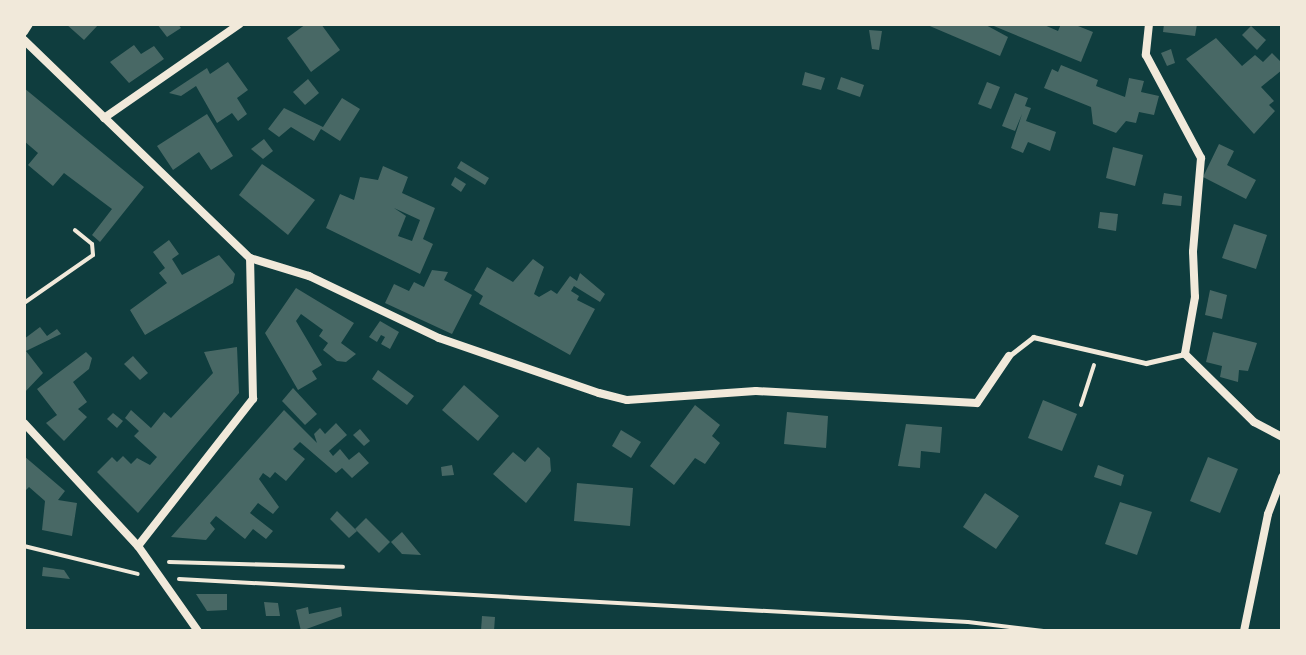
<!DOCTYPE html>
<html>
<head>
<meta charset="utf-8">
<style>
  body { margin:0 }
  #map { position:relative; width:1306px; height:655px; overflow:hidden; background:#0f3d3e; font-family:Cabin,sans-serif }
  div>[style] { position:absolute }
  .building>* { inset:0; background:#486865 }
  .path>* { height:4px; margin:-2px; padding:0 2px; transform-origin:2px; border-radius:2px; background:#f1e9da }
  .service>* { height:5px; margin:-2.5px; padding:0 2.5px; transform-origin:2.5px; border-radius:2.5px; background:#f1e9da }
  .minor>* { height:8px; margin:-4px; padding:0 4px; transform-origin:4px; border-radius:4px; background:#f1e9da }
  span { translate:-50% -50%; white-space:nowrap; text-align:center; line-height:1.15; -webkit-text-stroke:6px #f1e9da; paint-order:stroke }
  .frame { position:absolute; inset:0; border:26px solid #f1e9da; pointer-events:none }
</style>
</head>
<body>
<div id="map">
  <div class="building">
    <div style="clip-path:polygon(66px 24px,99px 24px,84px 40px)"></div>
    <div style="clip-path:polygon(157px 24px,178px 24px,181px 28px,167px 37px)"></div>
    <div style="clip-path:polygon(306px 24px,321px 24px,340px 50px,311px 72px,287px 38px)"></div>
    <div style="clip-path:polygon(925px 24px,984px 24px,1008px 37px,1000px 56px)"></div>
    <div style="clip-path:polygon(989px 24px,1042px 24px,1058px 31px,1061px 24px,1073px 24px,1093px 32px,1081px 62px)"></div>
    <div style="clip-path:polygon(1164px 24px,1197px 24px,1195px 36px,1163px 32px)"></div>
    <div style="clip-path:polygon(1251px 26px,1266px 40px,1257px 50px,1242px 35px)"></div>
    <div style="clip-path:polygon(869px 30px,882px 31px,879px 50px,872px 49px)"></div>
    <div style="clip-path:polygon(1216px 38px,1242px 66px,1255px 55px,1263px 62px,1272px 53px,1282px 63px,1282px 70px,1261px 87px,1274px 101px,1269px 105px,1275px 111px,1254px 134px,1186px 59px)"></div>
    <div style="clip-path:polygon(134px 45px,141px 54px,154px 46px,164px 59px,129px 83px,110px 62px)"></div>
    <div style="clip-path:polygon(1171px 49px,1175px 63px,1167px 66px,1161px 53px)"></div>
    <div style="clip-path:polygon(228px 62px,248px 90px,237px 98px,247px 114px,238px 121px,232px 113px,217px 123px,196px 86px,181px 96px,169px 93px,207px 68px,210px 74px)"></div>
    <div style="clip-path:polygon(1061px 65px,1098px 80px,1096px 86px,1125px 97px,1129px 78px,1144px 81px,1141px 92px,1159px 96px,1154px 115px,1139px 112px,1136px 123px,1126px 121px,1116px 133px,1093px 124px,1091px 107px,1044px 88px,1052px 69px,1058px 72px)"></div>
    <div style="clip-path:polygon(805px 72px,825px 78px,821px 90px,802px 85px)"></div>
    <div style="clip-path:polygon(841px 77px,864px 85px,860px 97px,837px 89px)"></div>
    <div style="clip-path:polygon(308px 79px,319px 93px,305px 105px,293px 92px)"></div>
    <div style="clip-path:polygon(987px 82px,1000px 87px,991px 109px,978px 104px)"></div>
    <div style="clip-path:polygon(24px 88px,144px 187px,100px 242px,92px 235px,112px 209px,64px 173px,53px 186px,28px 165px,38px 153px,24px 141px)"></div>
    <div style="clip-path:polygon(1015px 93px,1028px 98px,1025px 106px,1031px 108px,1026px 121px,1056px 132px,1050px 151px,1028px 142px,1023px 153px,1011px 148px,1022px 114px,1015px 131px,1002px 126px)"></div>
    <div style="clip-path:polygon(342px 98px,360px 109px,340px 141px,321px 129px,314px 141px,291px 127px,279px 137px,268px 129px,284px 108px,323px 127px)"></div>
    <div style="clip-path:polygon(207px 114px,233px 156px,211px 170px,199px 152px,173px 170px,157px 146px)"></div>
    <div style="clip-path:polygon(264px 139px,273px 151px,263px 159px,251px 149px)"></div>
    <div style="clip-path:polygon(1219px 144px,1234px 151px,1227px 165px,1256px 180px,1246px 199px,1203px 177px)"></div>
    <div style="clip-path:polygon(1113px 147px,1143px 155px,1135px 186px,1106px 178px)"></div>
    <div style="clip-path:polygon(461px 161px,489px 178px,485px 185px,457px 168px)"></div>
    <div style="clip-path:polygon(262px 164px,315px 200px,288px 235px,239px 195px)"></div>
    <div style="clip-path:polygon(evenodd,383px 166px,408px 177px,402px 193px,435px 208px,423px 239px,433px 244px,420px 274px,326px 228px,340px 194px,354px 200px,360px 177px,378px 180px,383px 166px,394px 208px,420px 220px,412px 241px,398px 236px,406px 216px,394px 208px)"></div>
    <div style="clip-path:polygon(455px 177px,466px 184px,461px 192px,451px 185px)"></div>
    <div style="clip-path:polygon(1164px 193px,1182px 196px,1181px 206px,1162px 204px)"></div>
    <div style="clip-path:polygon(1100px 212px,1118px 214px,1116px 231px,1098px 228px)"></div>
    <div style="clip-path:polygon(1234px 224px,1267px 235px,1256px 269px,1222px 258px)"></div>
    <div style="clip-path:polygon(169px 240px,179px 254px,172px 259px,182px 275px,219px 255px,235px 274px,233px 283px,145px 335px,130px 310px,167px 283px,159px 273px,165px 268px,153px 252px)"></div>
    <div style="clip-path:polygon(533px 259px,544px 267px,534px 294px,539px 297px,551px 290px,557px 294px,570px 276px,577px 281px,580px 273px,605px 294px,600px 302px,574px 286px,571px 291px,579px 296px,577px 300px,595px 309px,570px 355px,479px 304px,483px 296px,474px 290px,487px 267px,513px 282px)"></div>
    <div style="clip-path:polygon(432px 270px,448px 272px,444px 280px,472px 295px,452px 334px,385px 303px,394px 284px,409px 291px,414px 282px,424px 287px)"></div>
    <div style="clip-path:polygon(296px 288px,354px 323px,341px 343px,356px 354px,346px 362px,337px 361px,323px 350px,328px 343px,319px 336px,323px 330px,301px 314px,296px 321px,322px 365px,312px 371px,317px 379px,298px 390px,265px 333px)"></div>
    <div style="clip-path:polygon(1210px 290px,1227px 295px,1222px 319px,1205px 315px)"></div>
    <div style="clip-path:polygon(380px 321px,399px 332px,390px 349px,381px 344px,385px 337px,381px 335px,377px 342px,369px 337px)"></div>
    <div style="clip-path:polygon(40px 327px,47px 336px,57px 329px,61px 334px,26px 351px,43px 373px,24px 393px,24px 339px)"></div>
    <div style="clip-path:polygon(1213px 332px,1257px 343px,1248px 371px,1239px 370px,1238px 382px,1220px 377px,1222px 366px,1206px 362px)"></div>
    <div style="clip-path:polygon(237px 347px,239px 393px,138px 513px,97px 472px,112px 457px,117px 462px,123px 456px,131px 464px,137px 458px,150px 465px,157px 457px,134px 436px,139px 431px,125px 418px,131px 410px,151px 428px,164px 412px,171px 418px,213px 373px,204px 352px)"></div>
    <div style="clip-path:polygon(86px 352px,92px 358px,89px 369px,73px 382px,87px 402px,78px 409px,87px 417px,64px 441px,46px 423px,57px 415px,37px 389px)"></div>
    <div style="clip-path:polygon(133px 356px,148px 373px,140px 380px,124px 364px)"></div>
    <div style="clip-path:polygon(378px 370px,414px 396px,407px 405px,372px 379px)"></div>
    <div style="clip-path:polygon(464px 385px,499px 416px,478px 441px,442px 410px)"></div>
    <div style="clip-path:polygon(293px 388px,317px 414px,305px 425px,282px 401px)"></div>
    <div style="clip-path:polygon(1043px 400px,1077px 414px,1062px 451px,1028px 438px)"></div>
    <div style="clip-path:polygon(695px 405px,720px 425px,712px 436px,720px 443px,705px 464px,695px 458px,674px 485px,650px 466px)"></div>
    <div style="clip-path:polygon(284px 410px,317px 443px,314px 434px,320px 428px,325px 434px,336px 423px,347px 435px,329px 451px,333px 456px,340px 449px,349px 460px,359px 452px,369px 463px,352px 478px,342px 468px,336px 473px,300px 442px,293px 449px,305px 459px,286px 481px,275px 472px,270px 478px,263px 473px,259px 479px,279px 507px,273px 514px,258px 503px,250px 513px,273px 531px,266px 539px,253px 529px,245px 539px,216px 516px,210px 523px,215px 529px,206px 540px,171px 537px)"></div>
    <div style="clip-path:polygon(787px 412px,828px 416px,826px 448px,784px 444px)"></div>
    <div style="clip-path:polygon(113px 413px,123px 421px,117px 428px,107px 419px)"></div>
    <div style="clip-path:polygon(906px 424px,942px 427px,940px 453px,921px 451px,920px 468px,898px 466px)"></div>
    <div style="clip-path:polygon(360px 429px,370px 441px,364px 446px,353px 435px)"></div>
    <div style="clip-path:polygon(621px 430px,641px 442px,631px 458px,612px 446px)"></div>
    <div style="clip-path:polygon(538px 447px,550px 458px,551px 471px,526px 503px,493px 474px,513px 452px,525px 462px)"></div>
    <div style="clip-path:polygon(24px 456px,65px 491px,58px 500px,77px 503px,72px 536px,42px 530px,45px 501px,29px 487px,24px 492px)"></div>
    <div style="clip-path:polygon(1208px 457px,1238px 469px,1220px 513px,1190px 501px)"></div>
    <div style="clip-path:polygon(452px 465px,454px 475px,442px 476px,441px 467px)"></div>
    <div style="clip-path:polygon(1098px 465px,1124px 475px,1121px 486px,1094px 477px)"></div>
    <div style="clip-path:polygon(577px 483px,633px 488px,630px 526px,574px 521px)"></div>
    <div style="clip-path:polygon(985px 493px,1019px 516px,996px 549px,963px 527px)"></div>
    <div style="clip-path:polygon(1120px 502px,1152px 512px,1137px 555px,1105px 544px)"></div>
    <div style="clip-path:polygon(337px 511px,357px 531px,349px 538px,330px 519px)"></div>
    <div style="clip-path:polygon(366px 518px,390px 542px,379px 553px,355px 529px)"></div>
    <div style="clip-path:polygon(402px 532px,421px 555px,402px 554px,391px 542px)"></div>
    <div style="clip-path:polygon(43px 567px,64px 570px,70px 579px,42px 576px)"></div>
    <div style="clip-path:polygon(196px 594px,227px 594px,227px 610px,207px 611px)"></div>
    <div style="clip-path:polygon(264px 602px,278px 603px,280px 616px,266px 616px)"></div>
    <div style="clip-path:polygon(308px 607px,309px 614px,341px 607px,342px 616px,301px 631px,296px 610px)"></div>
    <div style="clip-path:polygon(482px 616px,495px 617px,494px 631px,481px 631px)"></div>
  </div>
  <div class="path">
    <div style="left:24px;top:303px;width:84px;rotate:-34.8deg"></div>
    <div style="left:93px;top:255px;width:11px;rotate:-95deg"></div>
    <div style="left:92px;top:244px;width:22px;rotate:-141deg"></div>
    <div style="left:1081px;top:405px;width:42px;rotate:-72deg"></div>
    <div style="left:24px;top:546px;width:117px;rotate:13.8deg"></div>
    <div style="left:169px;top:562px;width:174px;rotate:1.6deg"></div>
    <div style="left:179px;top:579px;width:790px;rotate:3.12deg"></div>
    <div style="left:968px;top:622px;width:76px;rotate:6.8deg"></div>
  </div>
  <div class="service">
    <div style="left:1009px;top:356px;width:31px;rotate:-38deg"></div>
    <div style="left:1033px;top:337px;width:116px;rotate:13deg"></div>
    <div style="left:1146px;top:363px;width:40px;rotate:-13deg"></div>
  </div>
  <div class="minor">
    <div style="left:1149px;top:24px;width:31px;rotate:96deg"></div>
    <div style="left:1146px;top:55px;width:117px;rotate:61.9deg"></div>
    <div style="left:1201px;top:158px;width:94px;rotate:94.9deg"></div>
    <div style="left:1193px;top:252px;width:45px;rotate:87.5deg"></div>
    <div style="left:1195px;top:297px;width:58px;rotate:100deg"></div>
    <div style="left:1185px;top:354px;width:97px;rotate:44.6deg"></div>
    <div style="left:1254px;top:422px;width:32px;rotate:28deg"></div>
    <div style="left:24px;top:32px;width:9px;rotate:-58deg"></div>
    <div style="left:24px;top:40px;width:314px;rotate:44deg"></div>
    <div style="left:250px;top:258px;width:62px;rotate:17deg"></div>
    <div style="left:309px;top:276px;width:144px;rotate:25.5deg"></div>
    <div style="left:439px;top:338px;width:169px;rotate:19deg"></div>
    <div style="left:599px;top:393px;width:29px;rotate:14deg"></div>
    <div style="left:627px;top:400px;width:129px;rotate:-4deg"></div>
    <div style="left:756px;top:391px;width:221px;rotate:3.1deg"></div>
    <div style="left:977px;top:403px;width:57px;rotate:-55.8deg"></div>
    <div style="left:104px;top:118px;width:165px;rotate:-34.7deg"></div>
    <div style="left:24px;top:423px;width:168px;rotate:47.2deg"></div>
    <div style="left:138px;top:546px;width:104px;rotate:54.8deg"></div>
    <div style="left:138px;top:546px;width:187px;rotate:-52deg"></div>
    <div style="left:253px;top:399px;width:141px;rotate:-91.2deg"></div>
    <div style="left:1244px;top:631px;width:119px;rotate:-78.4deg"></div>
    <div style="left:1268px;top:514px;width:40px;rotate:-69deg"></div>
  </div>
  <div class="frame"></div>
</div>
</body>
</html>
